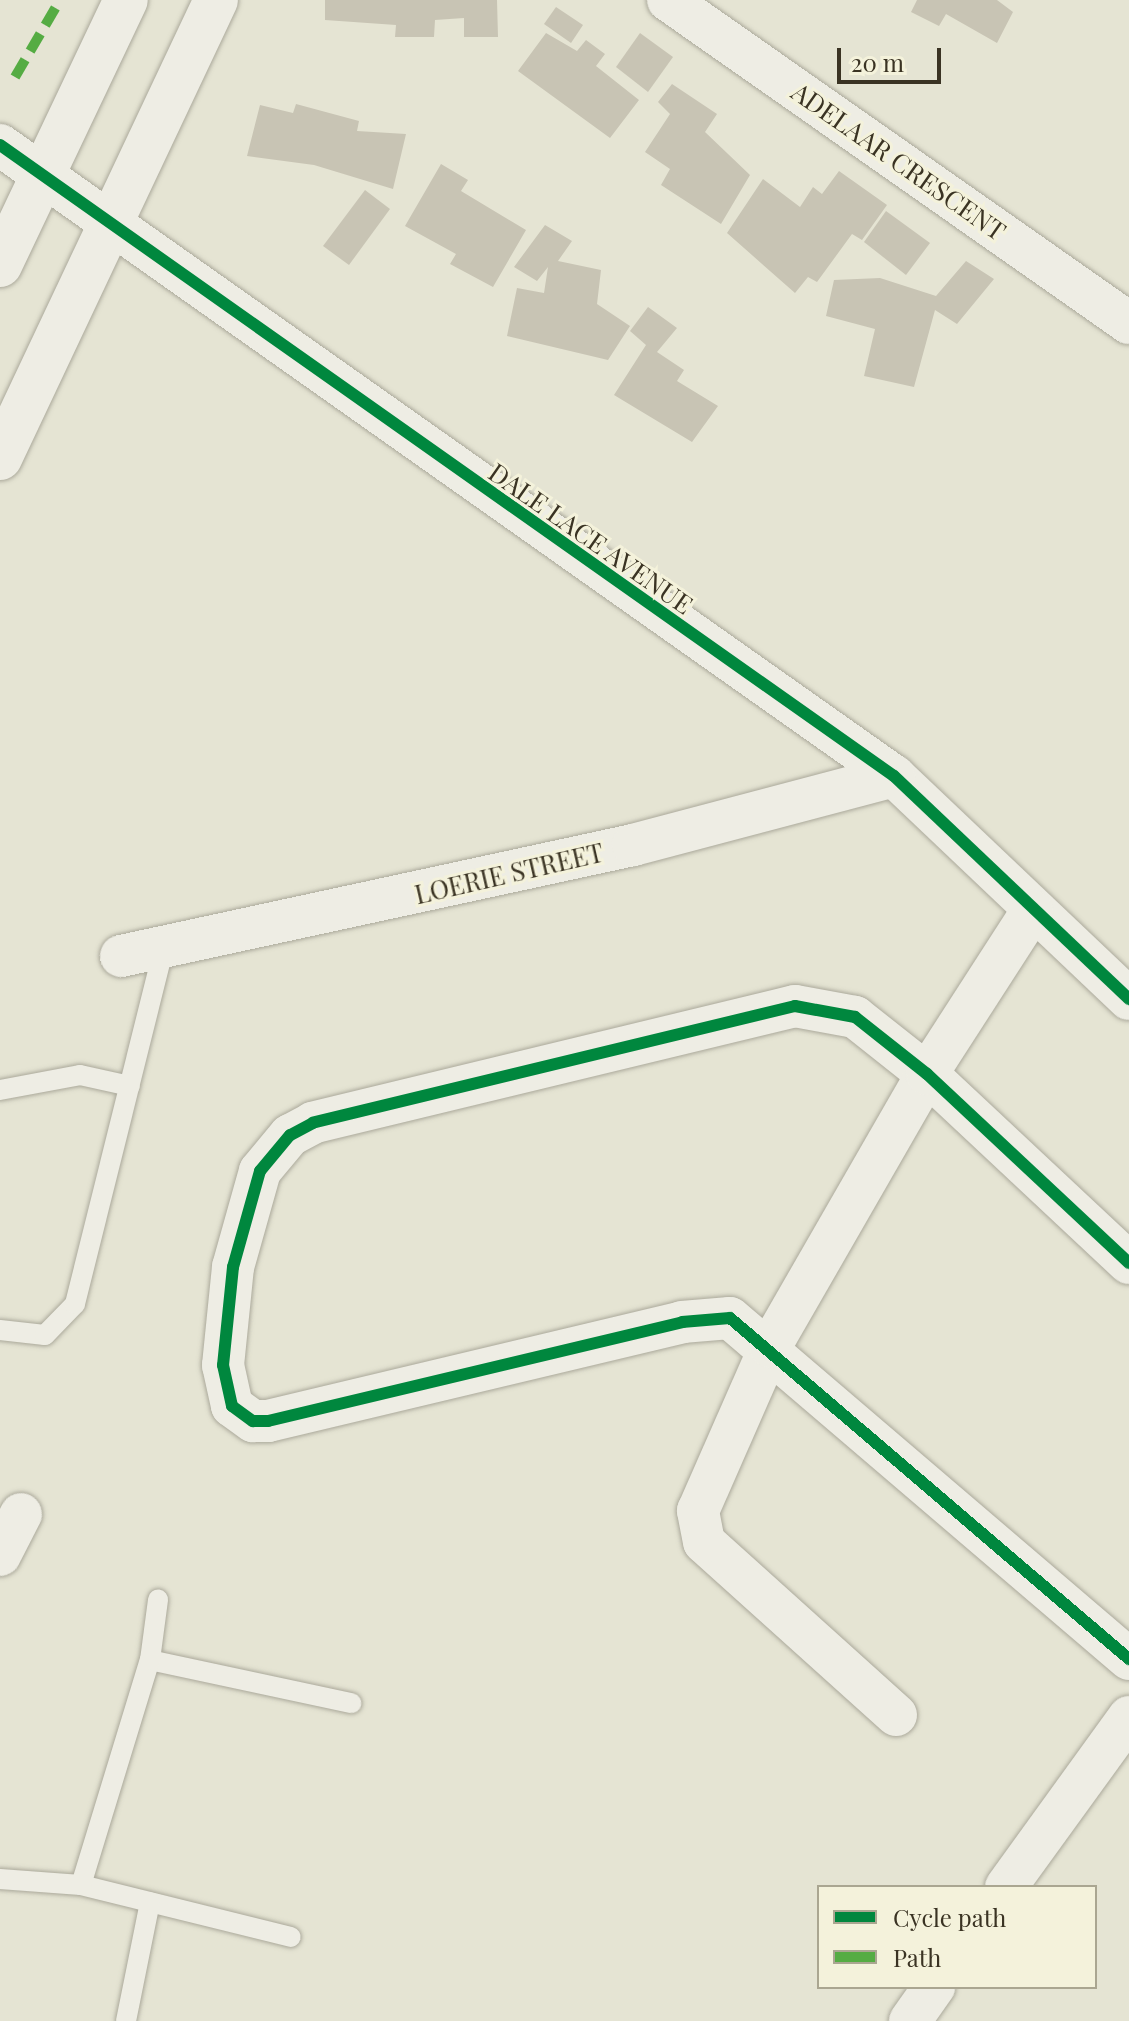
<!DOCTYPE html>
<html>
<head>
<meta charset="utf-8">
<style>
  body { margin:0 }
  #map { position:relative; width:1129px; height:2021px; overflow:hidden; background:#e5e4d3; font-family:"Playfair Display",serif }
  div>[style] { position:absolute }
  .building>* { inset:0; background:#c8c4b4 }
  .roads { filter:drop-shadow(0 0 2px #aba99b) drop-shadow(0 0 2px #aba99b) }
  .lane>* { height:20px; margin:-10px; padding:0 10px; transform-origin:10px; border-radius:10px; background:#eeede4 }
  .street>* { height:42px; margin:-21px; padding:0 21px; transform-origin:21px; border-radius:21px; background:#eeede4 }
  .secondary>* { height:44px; margin:-22px; padding:0 22px; transform-origin:22px; border-radius:22px; background:#eeede4 }
  .quiet>* { height:10px; margin-top:-5px; transform-origin:0; background:repeating-linear-gradient(90deg,#55ac43 0 20px,transparent 0 30px) }
  .cycleway>* { height:12px; margin:-6px; padding:0 6px; transform-origin:6px; border-radius:6px; background:#00873e }
  span { translate:-50% -50%; white-space:nowrap; text-align:center; line-height:1.15; -webkit-text-stroke:6px #f4f2db; paint-order:stroke }
  .street-label { font-size:26px; color:#3a3323 }
  .legend { position:absolute; left:817px; top:1885px; width:280px; height:104px; box-sizing:border-box; background:#f4f2db; border:2px solid #aaa691; margin:0; padding:10px 14px; list-style:none; font-size:24px; color:#3a3323 }
  .legend li { display:flex; align-items:center; gap:16px; height:40px }
  .legend b { width:40px; border:2px solid #aaa691 }
  .scale { position:absolute; left:837px; top:48px; width:104px; height:36px; box-sizing:border-box; border:4px solid #3a3323; border-top:0; padding-left:10px; font-size:24px; line-height:28px; white-space:nowrap; color:#3a3323; -webkit-text-stroke:6px #f4f2db; paint-order:stroke }
</style>
</head>
<body>
<div id="map">
  <div class="building">
    <div style="clip-path:polygon(325px 0,497px 0,498px 37px,464px 37px,464px 18px,435px 20px,434px 37px,395px 37px,396px 25px,325px 20px)"></div>
    <div style="clip-path:polygon(917px 0,997px 0,1013px 12px,997px 43px,946px 14px,939px 26px,911px 12px)"></div>
    <div style="clip-path:polygon(556px 7px,583px 25px,571px 43px,544px 24px)"></div>
    <div style="clip-path:polygon(546px 33px,577px 51px,586px 40px,605px 54px,596px 66px,639px 100px,610px 138px,518px 71px)"></div>
    <div style="clip-path:polygon(640px 33px,673px 57px,648px 92px,616px 67px)"></div>
    <div style="clip-path:polygon(672px 84px,717px 114px,705px 132px,750px 175px,721px 224px,661px 185px,670px 169px,645px 152px,670px 114px,658px 102px)"></div>
    <div style="clip-path:polygon(296px 104px,359px 121px,357px 131px,406px 134px,393px 189px,314px 165px,247px 156px,260px 105px,293px 113px)"></div>
    <div style="clip-path:polygon(441px 164px,468px 180px,461px 191px,526px 230px,493px 287px,450px 264px,456px 254px,405px 226px)"></div>
    <div style="clip-path:polygon(839px 171px,887px 205px,862px 240px,852px 234px,817px 282px,808px 277px,795px 293px,727px 233px,763px 179px,800px 207px,813px 187px,822px 194px)"></div>
    <div style="clip-path:polygon(365px 190px,390px 209px,349px 265px,323px 246px)"></div>
    <div style="clip-path:polygon(886px 211px,930px 243px,906px 275px,864px 242px)"></div>
    <div style="clip-path:polygon(545px 225px,572px 241px,558px 261px,601px 270px,597px 304px,630px 326px,608px 360px,507px 336px,517px 288px,544px 293px,548px 267px,537px 281px,514px 267px)"></div>
    <div style="clip-path:polygon(966px 261px,994px 279px,957px 324px,935px 310px,914px 387px,864px 376px,875px 329px,826px 316px,834px 280px,880px 278px,936px 296px)"></div>
    <div style="clip-path:polygon(648px 307px,677px 328px,657px 352px,684px 370px,677px 381px,718px 406px,692px 442px,614px 395px,646px 345px,630px 331px)"></div>
  </div>
  <div class="roads">
    <div class="lane">
      <div style="left:0;top:1090px;width:81px;rotate:-10.6deg"></div>
      <div style="left:80px;top:1075px;width:51px;rotate:12.4deg"></div>
      <div style="left:0;top:1330px;width:45px;rotate:6.3deg"></div>
      <div style="left:45px;top:1335px;width:43px;rotate:-45.9deg"></div>
      <div style="left:75px;top:1304px;width:364px;rotate:-76deg"></div>
      <div style="left:150px;top:1660px;width:206px;rotate:12.1deg"></div>
      <div style="left:0;top:1879px;width:81px;rotate:4.2deg"></div>
      <div style="left:81px;top:1885px;width:216px;rotate:13.9deg"></div>
      <div style="left:81px;top:1885px;width:235px;rotate:-73deg"></div>
      <div style="left:150px;top:1660px;width:61px;rotate:-82.4deg"></div>
      <div style="left:126px;top:2021px;width:121px;rotate:-78.6deg"></div>
    </div>
    <div class="street">
      <div style="left:668px;top:0;width:563px;rotate:35.02deg"></div>
      <div style="left:0;top:145px;width:1094px;rotate:35.22deg"></div>
      <div style="left:894px;top:776px;width:324px;rotate:43.5deg"></div>
      <div style="left:121px;top:956px;width:524px;rotate:-12.23deg"></div>
      <div style="left:633px;top:845px;width:270px;rotate:-14.8deg"></div>
      <div style="left:1129px;top:1263px;width:277px;rotate:-136.9deg"></div>
      <div style="left:927px;top:1074px;width:92px;rotate:-141.6deg"></div>
      <div style="left:855px;top:1017px;width:61px;rotate:-169.6deg"></div>
      <div style="left:795px;top:1006px;width:496px;rotate:166.4deg"></div>
      <div style="left:313px;top:1123px;width:26px;rotate:152deg"></div>
      <div style="left:290px;top:1135px;width:47px;rotate:129.8deg"></div>
      <div style="left:260px;top:1171px;width:100px;rotate:105.7deg"></div>
      <div style="left:233px;top:1267px;width:99px;rotate:95.8deg"></div>
      <div style="left:223px;top:1365px;width:42px;rotate:77.6deg"></div>
      <div style="left:232px;top:1406px;width:26px;rotate:36deg"></div>
      <div style="left:253px;top:1421px;width:15px"></div>
      <div style="left:268px;top:1421px;width:426px;rotate:-13.4deg"></div>
      <div style="left:682px;top:1322px;width:48px;rotate:-4.8deg"></div>
      <div style="left:730px;top:1318px;width:525px;rotate:40.52deg"></div>
      <div style="left:0;top:1555px;width:46px;rotate:-62.9deg"></div>
      <div style="left:896px;top:1715px;width:258px;rotate:-138deg"></div>
      <div style="left:704px;top:1542px;width:32px;rotate:-101deg"></div>
      <div style="left:698px;top:1511px;width:179px;rotate:-66.3deg"></div>
      <div style="left:770px;top:1347px;width:315px;rotate:-60.1deg"></div>
      <div style="left:927px;top:1074px;width:194px;rotate:-57.2deg"></div>
      <div style="left:1006px;top:1887px;width:210px;rotate:-54.1deg"></div>
      <div style="left:910px;top:2021px;width:42px;rotate:-54.8deg"></div>
    </div>
    <div class="secondary">
      <div style="left:0;top:265px;width:293px;rotate:-64.6deg"></div>
      <div style="left:0;top:458px;width:506px;rotate:-64.75deg"></div>
    </div>
  </div>
  <div class="quiet">
    <div style="left:15px;top:77px;width:89px;rotate:-59.7deg"></div>
  </div>
  <div class="cycleway">
    <div style="left:0;top:145px;width:1094px;rotate:35.22deg"></div>
    <div style="left:894px;top:776px;width:324px;rotate:43.5deg"></div>
    <div style="left:1129px;top:1263px;width:277px;rotate:-136.9deg"></div>
    <div style="left:927px;top:1074px;width:92px;rotate:-141.6deg"></div>
    <div style="left:855px;top:1017px;width:61px;rotate:-169.6deg"></div>
    <div style="left:795px;top:1006px;width:496px;rotate:166.4deg"></div>
    <div style="left:313px;top:1123px;width:26px;rotate:152deg"></div>
    <div style="left:290px;top:1135px;width:47px;rotate:129.8deg"></div>
    <div style="left:260px;top:1171px;width:100px;rotate:105.7deg"></div>
    <div style="left:233px;top:1267px;width:99px;rotate:95.8deg"></div>
    <div style="left:223px;top:1365px;width:42px;rotate:77.6deg"></div>
    <div style="left:232px;top:1406px;width:26px;rotate:36deg"></div>
    <div style="left:253px;top:1421px;width:15px"></div>
    <div style="left:268px;top:1421px;width:426px;rotate:-13.4deg"></div>
    <div style="left:682px;top:1322px;width:48px;rotate:-4.8deg"></div>
    <div style="left:730px;top:1318px;width:525px;rotate:40.52deg"></div>
  </div>
  <div class="street-label">
    <span style="left:899px;top:161px;rotate:35deg">ADELAAR CRESCENT</span>
    <span style="left:591px;top:538px;rotate:35deg">DALE LACE AVENUE</span>
    <span style="left:509px;top:873px;rotate:-13deg">LOERIE STREET</span>
  </div>
  <ul class="legend">
  <li><b style="height:10px;background:#00873e"></b>Cycle path</li>
  <li><b style="height:10px;background:#55ac43"></b>Path</li>
  </ul>
  <div class="scale">20 m</div>
</div>
</body>
</html>
